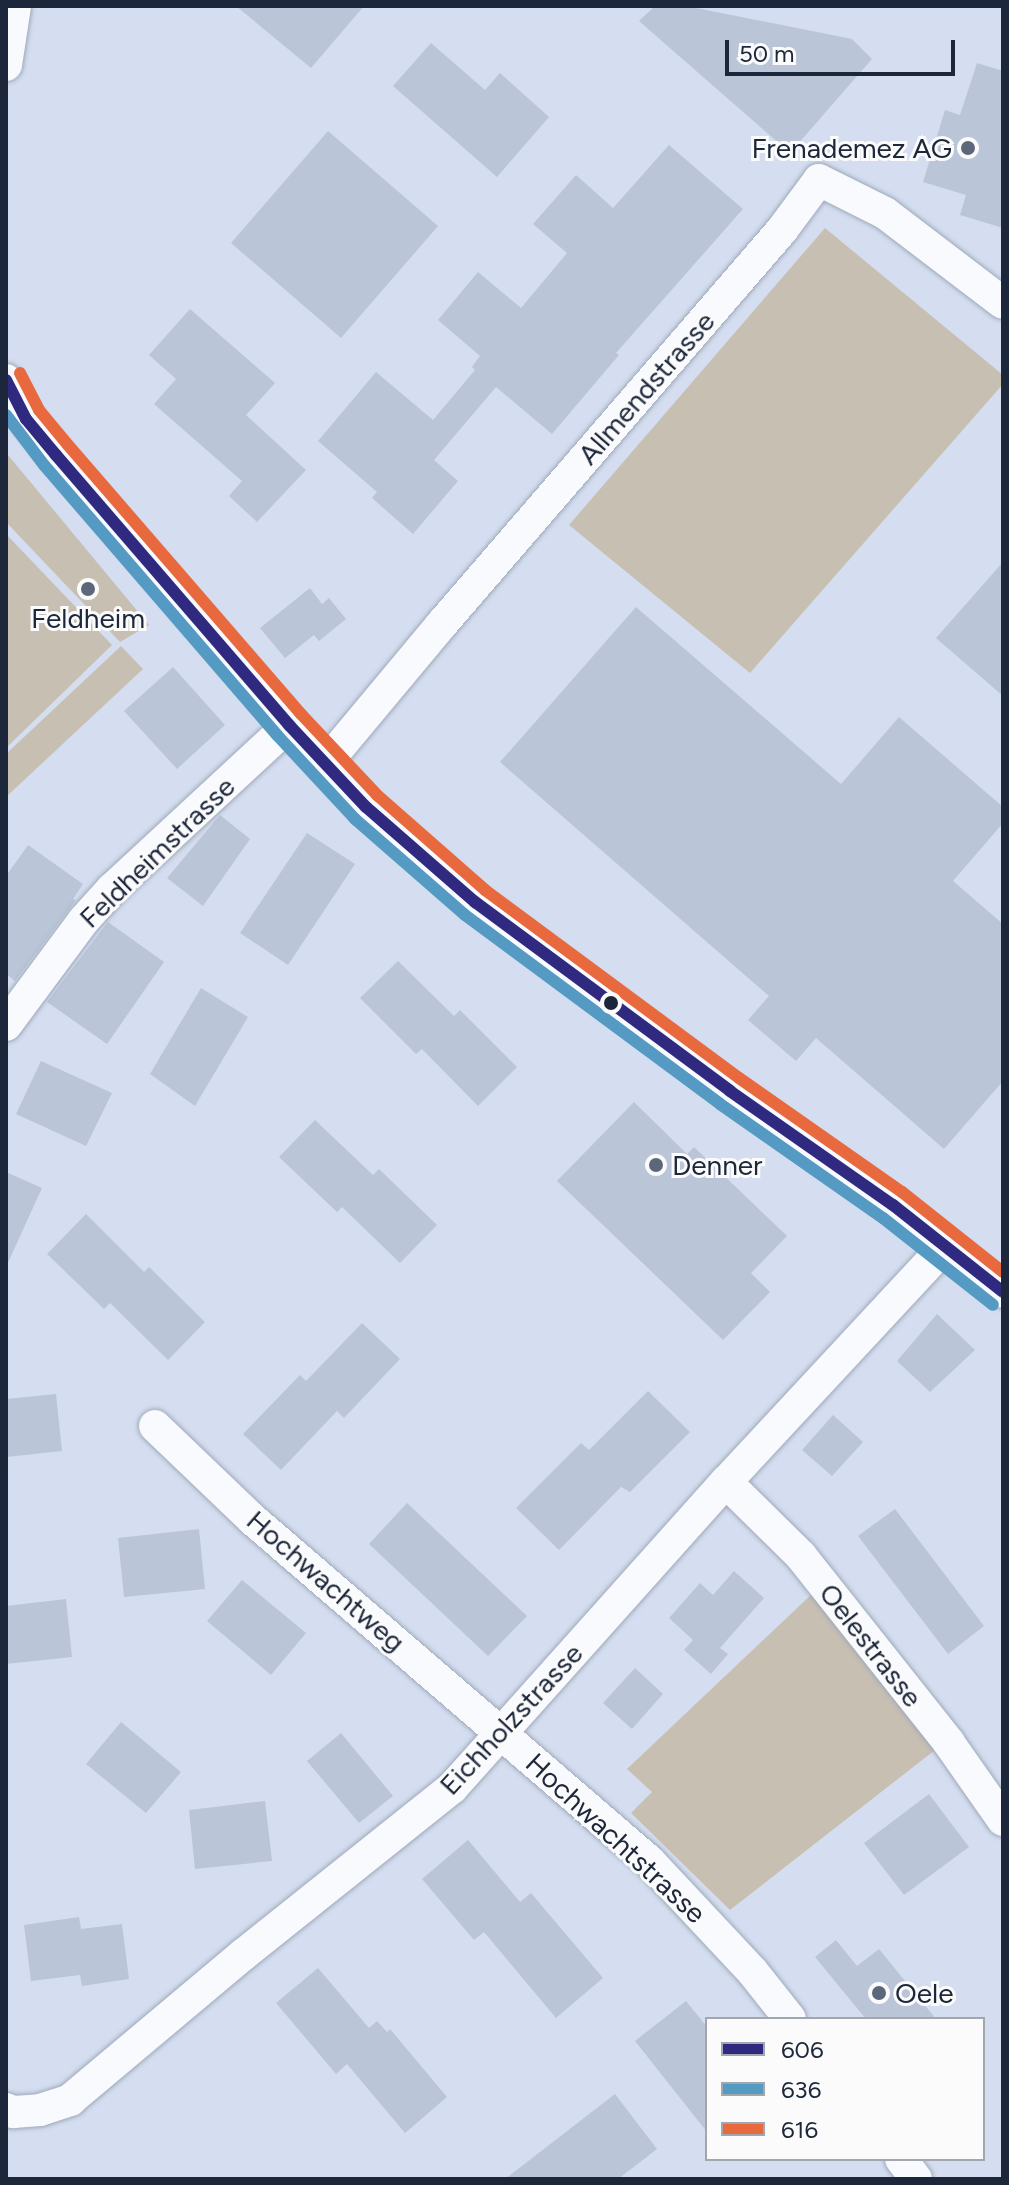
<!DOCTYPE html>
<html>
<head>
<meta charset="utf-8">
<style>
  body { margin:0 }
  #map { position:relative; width:1009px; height:2185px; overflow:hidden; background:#d4def0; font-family:Figtree,sans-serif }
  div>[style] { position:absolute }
  .green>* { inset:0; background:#c7bfb2 }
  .building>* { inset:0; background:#bac5d8 }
  .roads { filter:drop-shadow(0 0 2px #9fa9ba) drop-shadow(0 0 2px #9fa9ba) }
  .minor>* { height:32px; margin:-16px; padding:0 16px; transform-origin:16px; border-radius:16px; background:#f9fafd }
  .bus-1>* { height:12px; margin:-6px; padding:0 6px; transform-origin:6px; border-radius:6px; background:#2f2a7f }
  .bus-2>* { height:12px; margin:-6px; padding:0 6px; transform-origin:6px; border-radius:6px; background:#549ac3 }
  .bus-3>* { height:12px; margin:-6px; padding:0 6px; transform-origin:6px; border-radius:6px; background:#e9693f }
  .dots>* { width:22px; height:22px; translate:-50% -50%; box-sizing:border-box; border:4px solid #fbfbfb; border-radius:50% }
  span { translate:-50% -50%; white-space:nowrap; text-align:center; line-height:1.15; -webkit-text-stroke:6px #fbfbfb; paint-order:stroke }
  .poi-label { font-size:28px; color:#1c273c }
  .right { translate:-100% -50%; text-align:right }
  .left { translate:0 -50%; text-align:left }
  .street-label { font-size:28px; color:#1c273c }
  .frame { position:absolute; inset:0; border:8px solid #1c273c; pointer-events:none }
  .legend { position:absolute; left:705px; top:2017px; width:280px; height:144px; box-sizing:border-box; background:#fbfbfb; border:2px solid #a2a6af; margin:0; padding:10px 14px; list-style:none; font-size:24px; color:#1c273c }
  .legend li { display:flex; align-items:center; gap:16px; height:40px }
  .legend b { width:40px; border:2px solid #a2a6af }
  .scale { position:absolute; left:725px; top:40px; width:230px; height:36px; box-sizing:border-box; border:4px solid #1c273c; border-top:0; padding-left:10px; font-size:24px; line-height:28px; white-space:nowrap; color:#1c273c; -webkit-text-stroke:6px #fbfbfb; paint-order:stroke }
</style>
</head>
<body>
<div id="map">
  <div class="green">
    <div style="clip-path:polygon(825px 228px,1003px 375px,1003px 384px,750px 673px,569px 525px)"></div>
    <div style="clip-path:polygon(8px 455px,149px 625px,120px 642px,6px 522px)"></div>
    <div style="clip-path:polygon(6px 534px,112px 645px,6px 748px)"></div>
    <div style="clip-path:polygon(121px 646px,143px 669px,6px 797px,6px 754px)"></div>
    <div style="clip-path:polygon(813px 1593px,935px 1750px,730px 1910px,631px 1813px,652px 1792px,627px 1769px)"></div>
  </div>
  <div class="building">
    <div style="clip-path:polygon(236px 6px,364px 6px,311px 68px)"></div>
    <div style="clip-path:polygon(655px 6px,686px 6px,852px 39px,872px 59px,790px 153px,639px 21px)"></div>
    <div style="clip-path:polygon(431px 43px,485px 90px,500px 73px,549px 117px,497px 177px,393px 86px)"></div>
    <div style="clip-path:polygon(977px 63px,1003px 71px,1003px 228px,960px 215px,966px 195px,923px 182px,945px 110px,960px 115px)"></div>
    <div style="clip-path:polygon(328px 131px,438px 226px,341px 338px,231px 243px)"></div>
    <div style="clip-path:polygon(669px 145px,743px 209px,616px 353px,619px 355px,552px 434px,496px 387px,434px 460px,458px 481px,413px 534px,372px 498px,377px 492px,318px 441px,376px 372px,433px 420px,475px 370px,472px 367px,480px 356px,438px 320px,478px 272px,521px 308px,567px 253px,533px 224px,576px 175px,613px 208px)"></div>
    <div style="clip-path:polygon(190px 309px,275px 383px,246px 415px,306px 470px,257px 522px,229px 496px,242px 481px,154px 404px,176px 379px,149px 355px)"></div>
    <div style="clip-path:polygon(1003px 562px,1003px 696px,936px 638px)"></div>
    <div style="clip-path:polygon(310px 588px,322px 604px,329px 598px,346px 619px,319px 641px,314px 635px,285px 658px,260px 628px)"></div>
    <div style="clip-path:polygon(636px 607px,841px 784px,899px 717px,1003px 807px,1003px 823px,953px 881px,1003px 924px,1003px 1081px,944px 1149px,816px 1038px,796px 1061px,748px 1020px,769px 996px,500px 762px)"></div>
    <div style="clip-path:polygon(173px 667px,225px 725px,177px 769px,124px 711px)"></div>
    <div style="clip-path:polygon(220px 815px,250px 839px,203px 906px,167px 878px)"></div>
    <div style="clip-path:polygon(307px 833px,355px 864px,288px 965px,240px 933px)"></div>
    <div style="clip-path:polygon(28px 845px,83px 884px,73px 899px,76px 900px,15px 981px,6px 974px,6px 876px)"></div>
    <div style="clip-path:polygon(108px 922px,164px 962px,107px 1044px,47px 1002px)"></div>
    <div style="clip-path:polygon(398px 961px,454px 1016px,460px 1010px,517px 1067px,478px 1106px,422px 1049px,416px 1054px,360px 998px)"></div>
    <div style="clip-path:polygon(201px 988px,248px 1017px,195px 1106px,150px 1074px)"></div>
    <div style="clip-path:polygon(41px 1061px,112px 1093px,86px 1146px,16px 1114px)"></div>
    <div style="clip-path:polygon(634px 1102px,687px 1154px,694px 1147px,787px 1236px,751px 1273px,770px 1292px,723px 1340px,557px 1181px)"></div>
    <div style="clip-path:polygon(315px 1120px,373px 1175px,379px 1169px,437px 1225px,400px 1263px,342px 1207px,337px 1212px,279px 1157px)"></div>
    <div style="clip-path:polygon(6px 1172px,42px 1188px,6px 1267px)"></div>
    <div style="clip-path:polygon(86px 1214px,144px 1272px,149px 1267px,205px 1322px,168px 1360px,110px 1303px,104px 1309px,47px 1254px)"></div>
    <div style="clip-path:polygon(937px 1314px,975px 1350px,930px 1392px,897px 1361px)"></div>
    <div style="clip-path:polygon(362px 1323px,400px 1359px,344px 1418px,337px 1411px,281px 1470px,243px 1434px,300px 1375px,306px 1381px)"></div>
    <div style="clip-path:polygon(648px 1391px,690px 1432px,630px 1492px,621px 1487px,559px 1550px,516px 1508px,581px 1443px,589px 1450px)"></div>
    <div style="clip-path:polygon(56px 1394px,62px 1451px,6px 1457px,6px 1399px)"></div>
    <div style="clip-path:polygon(833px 1415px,863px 1442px,832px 1476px,802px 1450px)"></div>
    <div style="clip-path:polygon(407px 1503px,527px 1616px,488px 1656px,369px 1544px)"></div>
    <div style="clip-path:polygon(895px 1509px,984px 1626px,948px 1654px,858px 1536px)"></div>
    <div style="clip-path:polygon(199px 1529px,205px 1589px,124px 1597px,118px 1538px)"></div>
    <div style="clip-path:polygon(734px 1571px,764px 1598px,720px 1648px,728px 1654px,711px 1674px,684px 1650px,693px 1640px,669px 1618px,700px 1583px,713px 1595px)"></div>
    <div style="clip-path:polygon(242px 1580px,306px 1633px,271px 1675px,207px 1621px)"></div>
    <div style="clip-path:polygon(66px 1599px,72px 1657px,6px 1664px,6px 1606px)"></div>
    <div style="clip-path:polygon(635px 1668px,663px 1694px,632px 1729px,603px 1703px)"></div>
    <div style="clip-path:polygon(121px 1722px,181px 1772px,146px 1813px,86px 1764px)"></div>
    <div style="clip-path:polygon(341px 1733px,393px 1796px,359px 1823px,307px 1761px)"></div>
    <div style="clip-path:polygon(929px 1794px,969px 1847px,904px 1895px,864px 1843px)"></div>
    <div style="clip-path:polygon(265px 1801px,272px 1861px,195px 1869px,189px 1810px)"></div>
    <div style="clip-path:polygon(468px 1840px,520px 1902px,531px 1893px,603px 1978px,556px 2018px,484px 1932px,474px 1940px,422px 1879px)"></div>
    <div style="clip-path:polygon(79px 1917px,81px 1929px,122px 1924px,129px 1979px,82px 1986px,80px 1975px,31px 1981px,24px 1925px)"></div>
    <div style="clip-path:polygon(836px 1940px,857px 1966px,879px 1949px,936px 2019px,866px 2019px,815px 1957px)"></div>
    <div style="clip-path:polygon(318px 1968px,369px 2028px,377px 2021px,387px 2032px,390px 2029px,447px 2097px,405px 2133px,347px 2064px,336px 2074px,276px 2003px)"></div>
    <div style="clip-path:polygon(686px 2001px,707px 2027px,707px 2132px,635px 2041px)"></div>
    <div style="clip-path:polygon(615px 2094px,657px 2149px,618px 2179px,505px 2179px)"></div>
  </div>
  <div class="roads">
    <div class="minor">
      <div style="left:6px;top:65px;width:60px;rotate:-81.3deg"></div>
      <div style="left:6px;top:380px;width:44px;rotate:62.9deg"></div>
      <div style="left:26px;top:419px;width:47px;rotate:50.2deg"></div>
      <div style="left:56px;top:455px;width:357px;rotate:49.2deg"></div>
      <div style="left:289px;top:725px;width:112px;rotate:46.8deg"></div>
      <div style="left:366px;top:807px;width:145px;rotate:41.1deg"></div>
      <div style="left:475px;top:902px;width:317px;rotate:36.5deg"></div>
      <div style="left:730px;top:1091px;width:199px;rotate:35deg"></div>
      <div style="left:893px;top:1205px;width:140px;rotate:38.3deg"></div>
      <div style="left:326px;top:763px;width:180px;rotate:-50.2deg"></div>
      <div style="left:441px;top:625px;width:522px;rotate:-49.2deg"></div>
      <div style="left:782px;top:230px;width:62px;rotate:-53.5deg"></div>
      <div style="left:819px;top:180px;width:74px;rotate:26.6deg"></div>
      <div style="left:885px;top:213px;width:148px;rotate:37.3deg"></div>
      <div style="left:6px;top:1025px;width:131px;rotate:-53.4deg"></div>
      <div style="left:84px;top:920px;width:42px;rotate:-47.9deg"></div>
      <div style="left:112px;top:889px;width:241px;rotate:-42.8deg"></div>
      <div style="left:155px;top:1426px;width:134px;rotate:43.8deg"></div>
      <div style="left:252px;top:1519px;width:524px;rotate:40.74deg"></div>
      <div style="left:649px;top:1861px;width:151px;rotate:46.9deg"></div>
      <div style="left:752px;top:1971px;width:61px;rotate:51.6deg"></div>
      <div style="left:726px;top:1482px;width:105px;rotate:44.6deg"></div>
      <div style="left:801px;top:1556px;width:238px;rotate:51.6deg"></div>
      <div style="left:949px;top:1743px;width:94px;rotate:55deg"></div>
      <div style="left:6px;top:2109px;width:8px;rotate:23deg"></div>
      <div style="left:13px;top:2112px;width:27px;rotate:-4deg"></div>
      <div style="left:40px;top:2110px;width:32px;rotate:-18deg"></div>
      <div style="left:70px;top:2100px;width:227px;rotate:-40deg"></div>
      <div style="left:244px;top:1954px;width:266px;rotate:-38.6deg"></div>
      <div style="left:452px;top:1788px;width:411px;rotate:-48.2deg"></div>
      <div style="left:726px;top:1482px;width:323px;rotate:-47.1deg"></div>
      <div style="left:901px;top:2159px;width:25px;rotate:53deg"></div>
    </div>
  </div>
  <div class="bus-1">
    <div style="left:6px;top:380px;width:44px;rotate:62.9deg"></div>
    <div style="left:26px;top:419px;width:47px;rotate:50.2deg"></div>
    <div style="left:56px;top:455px;width:357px;rotate:49.2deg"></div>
    <div style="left:289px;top:725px;width:112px;rotate:46.8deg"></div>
    <div style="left:366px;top:807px;width:145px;rotate:41.1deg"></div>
    <div style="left:475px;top:902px;width:317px;rotate:36.5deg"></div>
    <div style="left:730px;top:1091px;width:199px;rotate:35deg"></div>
    <div style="left:893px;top:1205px;width:140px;rotate:38.3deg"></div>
  </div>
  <div class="bus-2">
    <div style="left:6px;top:415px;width:63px;rotate:52.8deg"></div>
    <div style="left:44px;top:465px;width:357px;rotate:49.2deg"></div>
    <div style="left:277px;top:735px;width:115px;rotate:47.1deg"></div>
    <div style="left:355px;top:819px;width:146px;rotate:41.1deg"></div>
    <div style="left:465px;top:915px;width:317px;rotate:36.5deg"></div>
    <div style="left:720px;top:1104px;width:199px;rotate:35deg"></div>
    <div style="left:883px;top:1218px;width:140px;rotate:38.3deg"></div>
  </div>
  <div class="bus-3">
    <div style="left:20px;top:373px;width:42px;rotate:62.8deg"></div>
    <div style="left:39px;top:410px;width:45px;rotate:50.4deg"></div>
    <div style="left:68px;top:445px;width:356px;rotate:49.1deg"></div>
    <div style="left:301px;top:714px;width:111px;rotate:46.8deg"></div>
    <div style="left:377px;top:795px;width:144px;rotate:41.3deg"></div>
    <div style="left:485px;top:890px;width:316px;rotate:36.5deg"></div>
    <div style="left:739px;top:1078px;width:199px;rotate:35deg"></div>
    <div style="left:902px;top:1192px;width:129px;rotate:38.4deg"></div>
  </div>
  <div class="dots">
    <div style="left:968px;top:148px;background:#5c677b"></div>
    <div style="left:88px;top:589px;background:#5c677b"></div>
    <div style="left:611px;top:1003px;background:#1c273c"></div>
    <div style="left:656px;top:1165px;background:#5c677b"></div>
    <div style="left:879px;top:1993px;background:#5c677b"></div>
  </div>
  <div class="poi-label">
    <span class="right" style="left:952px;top:148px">Frenademez AG</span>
    <span style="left:88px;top:618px">Feldheim</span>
    <span class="left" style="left:672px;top:1165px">Denner</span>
    <span class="left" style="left:895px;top:1993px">Oele</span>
  </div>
  <div class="street-label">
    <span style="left:646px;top:388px;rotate:-49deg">Allmendstrasse</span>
    <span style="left:157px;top:852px;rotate:-44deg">Feldheimstrasse</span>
    <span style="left:326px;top:1581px;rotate:41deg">Hochwachtweg</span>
    <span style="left:871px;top:1645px;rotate:52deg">Oelestrasse</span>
    <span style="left:511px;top:1719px;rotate:-47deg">Eichholzstrasse</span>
    <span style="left:616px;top:1838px;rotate:43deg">Hochwachtstrasse</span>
  </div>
  <div class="frame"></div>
  <ul class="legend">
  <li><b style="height:10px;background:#2f2a7f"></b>606</li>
  <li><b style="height:10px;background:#549ac3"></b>636</li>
  <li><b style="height:10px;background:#e9693f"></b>616</li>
  </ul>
  <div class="scale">50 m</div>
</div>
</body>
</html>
